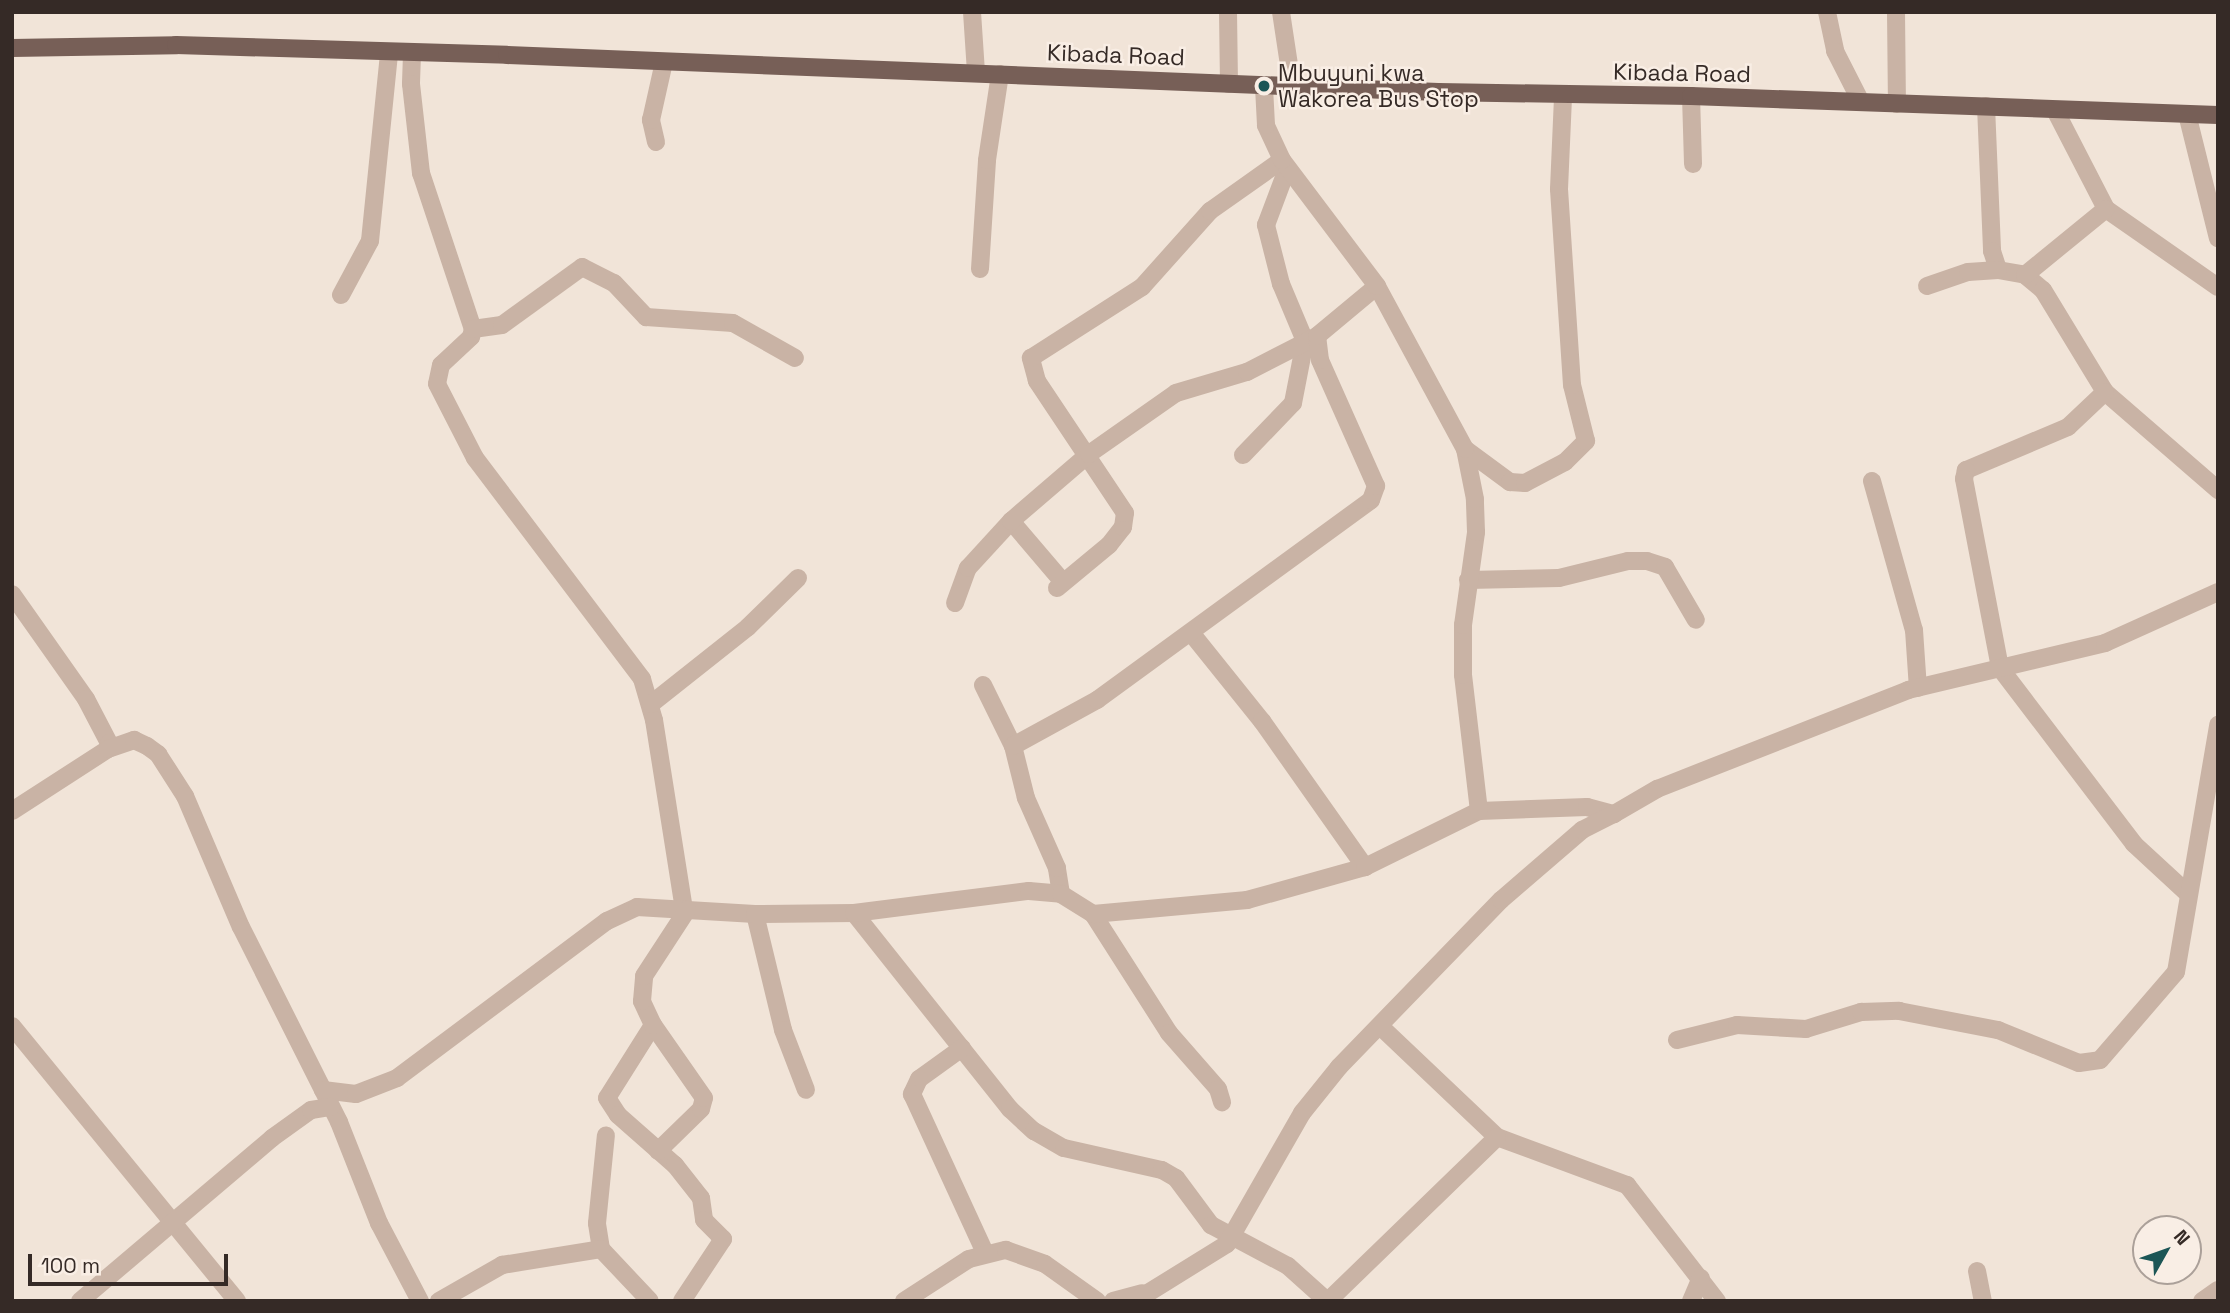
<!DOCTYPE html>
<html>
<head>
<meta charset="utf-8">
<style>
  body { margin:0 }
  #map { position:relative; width:2230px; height:1313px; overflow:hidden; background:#f1e4d8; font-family:"Space Grotesk",sans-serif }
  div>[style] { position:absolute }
  .minor>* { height:18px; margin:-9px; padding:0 9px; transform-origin:9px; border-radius:9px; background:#c9b3a5 }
  .major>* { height:18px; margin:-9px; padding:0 9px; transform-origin:9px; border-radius:9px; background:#775f57 }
  .dots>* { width:19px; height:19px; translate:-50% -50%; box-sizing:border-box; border:4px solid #f9eee5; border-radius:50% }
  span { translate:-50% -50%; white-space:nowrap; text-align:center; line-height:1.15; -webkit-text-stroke:5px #f9eee5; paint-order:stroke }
  .street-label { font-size:23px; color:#352a26 }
  .poi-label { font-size:23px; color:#352a26 }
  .left { translate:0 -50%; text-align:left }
  .frame { position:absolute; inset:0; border:14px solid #352a26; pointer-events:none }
  .north { position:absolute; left:2132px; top:1215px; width:70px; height:70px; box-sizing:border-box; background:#f9eee5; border:2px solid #aba099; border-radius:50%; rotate:50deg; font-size:19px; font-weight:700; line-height:28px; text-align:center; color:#352a26 }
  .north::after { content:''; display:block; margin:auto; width:24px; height:32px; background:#1c5656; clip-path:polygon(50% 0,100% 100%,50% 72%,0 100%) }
  .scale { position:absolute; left:28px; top:1254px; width:200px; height:32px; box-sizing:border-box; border:4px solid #352a26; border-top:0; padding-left:9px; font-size:21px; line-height:24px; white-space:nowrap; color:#352a26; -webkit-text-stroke:5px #f9eee5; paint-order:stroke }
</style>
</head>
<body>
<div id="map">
  <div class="minor">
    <div style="left:972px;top:12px;width:60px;rotate:86.2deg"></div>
    <div style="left:1228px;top:12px;width:72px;rotate:89.2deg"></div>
    <div style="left:1281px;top:12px;width:74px;rotate:81.4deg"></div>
    <div style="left:1827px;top:12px;width:40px;rotate:78deg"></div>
    <div style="left:1835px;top:51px;width:57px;rotate:63deg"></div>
    <div style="left:1896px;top:12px;width:92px;rotate:89.4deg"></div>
    <div style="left:412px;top:54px;width:30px;rotate:92deg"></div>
    <div style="left:411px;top:84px;width:90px;rotate:83.6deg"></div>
    <div style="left:421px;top:173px;width:164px;rotate:71.6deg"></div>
    <div style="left:473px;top:329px;width:8px;rotate:104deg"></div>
    <div style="left:471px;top:337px;width:41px;rotate:137deg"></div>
    <div style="left:441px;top:365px;width:19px;rotate:102deg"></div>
    <div style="left:437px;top:384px;width:83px;rotate:62.8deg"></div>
    <div style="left:475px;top:458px;width:277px;rotate:52.9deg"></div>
    <div style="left:642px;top:679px;width:43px;rotate:73.7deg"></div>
    <div style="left:654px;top:720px;width:192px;rotate:81deg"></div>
    <div style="left:1691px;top:96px;width:68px;rotate:88.3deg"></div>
    <div style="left:1986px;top:106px;width:145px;rotate:87.6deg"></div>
    <div style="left:1992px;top:251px;width:20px;rotate:72deg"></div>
    <div style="left:1998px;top:270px;width:27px;rotate:10deg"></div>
    <div style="left:2025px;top:275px;width:23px;rotate:40deg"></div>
    <div style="left:2043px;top:290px;width:119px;rotate:58.7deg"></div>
    <div style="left:2105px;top:392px;width:150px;rotate:40.9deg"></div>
    <div style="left:2055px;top:110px;width:111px;rotate:62.7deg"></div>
    <div style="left:2106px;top:209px;width:136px;rotate:34.9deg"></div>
    <div style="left:2187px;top:114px;width:128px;rotate:76deg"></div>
    <div style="left:656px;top:142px;width:23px;rotate:-103deg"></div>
    <div style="left:651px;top:120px;width:59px;rotate:-77.4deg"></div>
    <div style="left:980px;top:269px;width:109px;rotate:-86.3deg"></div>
    <div style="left:987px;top:160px;width:87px;rotate:-81.4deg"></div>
    <div style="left:2025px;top:275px;width:104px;rotate:-39.2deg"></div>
    <div style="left:1927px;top:286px;width:43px;rotate:-18.9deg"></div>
    <div style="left:1968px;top:272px;width:30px;rotate:-4deg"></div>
    <div style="left:341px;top:295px;width:61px;rotate:-61.8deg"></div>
    <div style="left:370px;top:241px;width:189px;rotate:-84.2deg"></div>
    <div style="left:473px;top:329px;width:29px;rotate:-8deg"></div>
    <div style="left:502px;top:325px;width:99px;rotate:-35.9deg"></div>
    <div style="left:582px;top:267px;width:36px;rotate:27deg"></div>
    <div style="left:614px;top:283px;width:47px;rotate:46.7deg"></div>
    <div style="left:646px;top:317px;width:87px;rotate:3.9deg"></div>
    <div style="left:733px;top:323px;width:71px;rotate:29.4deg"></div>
    <div style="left:2105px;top:392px;width:51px;rotate:136.6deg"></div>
    <div style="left:2068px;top:427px;width:111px;rotate:157.1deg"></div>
    <div style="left:1966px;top:470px;width:9px;rotate:103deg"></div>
    <div style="left:1964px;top:479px;width:192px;rotate:79.2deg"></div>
    <div style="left:2000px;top:668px;width:221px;rotate:52.7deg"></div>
    <div style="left:2134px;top:844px;width:71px;rotate:42.7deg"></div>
    <div style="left:1465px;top:449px;width:56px;rotate:36.3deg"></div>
    <div style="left:1510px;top:482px;width:15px;rotate:4deg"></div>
    <div style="left:1525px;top:483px;width:45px;rotate:-27.7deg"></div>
    <div style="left:1565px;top:462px;width:30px;rotate:-45deg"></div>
    <div style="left:1586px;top:441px;width:58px;rotate:-104deg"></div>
    <div style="left:1572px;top:385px;width:196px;rotate:-93.8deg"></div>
    <div style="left:1559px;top:189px;width:93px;rotate:-87.5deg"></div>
    <div style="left:1243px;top:455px;width:72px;rotate:-46.1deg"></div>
    <div style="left:1293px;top:403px;width:63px;rotate:-79deg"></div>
    <div style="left:1305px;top:341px;width:62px;rotate:-112.8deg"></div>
    <div style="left:1281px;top:284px;width:61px;rotate:-104.3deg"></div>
    <div style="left:1266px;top:225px;width:60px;rotate:-69.4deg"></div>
    <div style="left:1872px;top:481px;width:155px;rotate:74.3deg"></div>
    <div style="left:1914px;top:630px;width:58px;rotate:86.1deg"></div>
    <div style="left:1011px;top:521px;width:80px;rotate:49.6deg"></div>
    <div style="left:1468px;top:580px;width:91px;rotate:-1.3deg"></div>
    <div style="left:1559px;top:578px;width:71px;rotate:-13.8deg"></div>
    <div style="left:1628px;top:561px;width:19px"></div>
    <div style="left:1647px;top:561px;width:19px;rotate:18deg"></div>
    <div style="left:1665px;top:567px;width:61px;rotate:59.7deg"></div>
    <div style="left:1057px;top:588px;width:67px;rotate:-39.6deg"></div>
    <div style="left:1109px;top:545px;width:23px;rotate:-52deg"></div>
    <div style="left:1123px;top:527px;width:14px;rotate:-82deg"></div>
    <div style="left:1125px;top:513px;width:159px;rotate:-123.7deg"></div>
    <div style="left:1037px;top:381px;width:24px;rotate:-105deg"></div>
    <div style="left:1031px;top:358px;width:132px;rotate:-32.6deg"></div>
    <div style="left:1142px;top:287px;width:102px;rotate:-48.2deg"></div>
    <div style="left:1210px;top:211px;width:88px;rotate:-35.3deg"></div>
    <div style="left:12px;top:594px;width:128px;rotate:54.8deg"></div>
    <div style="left:86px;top:699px;width:50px;rotate:62.4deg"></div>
    <div style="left:109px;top:743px;width:6px;rotate:99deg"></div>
    <div style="left:108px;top:749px;width:114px;rotate:147.1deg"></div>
    <div style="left:955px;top:603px;width:37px;rotate:-70deg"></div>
    <div style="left:968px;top:568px;width:64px;rotate:-47.5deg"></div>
    <div style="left:1011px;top:521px;width:103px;rotate:-40.7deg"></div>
    <div style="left:1089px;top:454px;width:106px;rotate:-35deg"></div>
    <div style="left:1176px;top:393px;width:74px;rotate:-16.5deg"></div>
    <div style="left:1247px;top:372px;width:79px;rotate:-27.2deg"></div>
    <div style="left:1192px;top:634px;width:112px;rotate:51.2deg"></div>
    <div style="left:1262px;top:721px;width:179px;rotate:54.8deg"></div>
    <div style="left:983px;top:685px;width:68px;rotate:63.8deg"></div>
    <div style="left:651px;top:704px;width:124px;rotate:-38.4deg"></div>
    <div style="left:748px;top:627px;width:70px;rotate:-44.4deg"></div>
    <div style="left:108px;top:749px;width:28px;rotate:-19deg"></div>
    <div style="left:134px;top:740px;width:14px;rotate:25deg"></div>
    <div style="left:147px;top:746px;width:14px;rotate:36deg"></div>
    <div style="left:158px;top:754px;width:50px;rotate:57.3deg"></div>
    <div style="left:185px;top:796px;width:142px;rotate:66.9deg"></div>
    <div style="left:241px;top:927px;width:218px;rotate:63.3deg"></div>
    <div style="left:339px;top:1122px;width:109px;rotate:68.4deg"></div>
    <div style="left:379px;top:1223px;width:88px;rotate:62.3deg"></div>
    <div style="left:1479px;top:811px;width:108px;rotate:-2.1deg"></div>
    <div style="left:1587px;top:807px;width:28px;rotate:15deg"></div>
    <div style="left:1614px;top:814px;width:50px;rotate:-30.2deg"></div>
    <div style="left:1657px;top:789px;width:270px;rotate:-21.5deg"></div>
    <div style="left:1908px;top:690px;width:203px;rotate:-13.4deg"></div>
    <div style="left:2105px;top:643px;width:124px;rotate:-24.3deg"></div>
    <div style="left:1061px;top:894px;width:26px;rotate:-99deg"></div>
    <div style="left:1057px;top:868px;width:77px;rotate:-113.9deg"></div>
    <div style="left:1026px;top:798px;width:54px;rotate:-104deg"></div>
    <div style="left:1013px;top:746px;width:96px;rotate:-28.7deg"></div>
    <div style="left:1097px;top:700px;width:339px;rotate:-36.1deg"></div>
    <div style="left:1371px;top:500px;width:15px;rotate:-70deg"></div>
    <div style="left:1376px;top:486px;width:138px;rotate:-114deg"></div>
    <div style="left:1320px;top:360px;width:24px;rotate:-97deg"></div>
    <div style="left:1317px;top:336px;width:78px;rotate:-39.8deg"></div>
    <div style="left:854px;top:913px;width:251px;rotate:51.5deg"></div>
    <div style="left:1010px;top:1109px;width:33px;rotate:43deg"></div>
    <div style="left:1034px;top:1131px;width:34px;rotate:30deg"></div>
    <div style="left:1064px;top:1148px;width:100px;rotate:12.7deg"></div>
    <div style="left:1162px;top:1170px;width:16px;rotate:30deg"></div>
    <div style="left:1176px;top:1178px;width:59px;rotate:53.3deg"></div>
    <div style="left:1211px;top:1225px;width:87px;rotate:28deg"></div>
    <div style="left:1288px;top:1266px;width:52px;rotate:41.9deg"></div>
    <div style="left:755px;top:914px;width:119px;rotate:76.4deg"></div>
    <div style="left:783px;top:1030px;width:64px;rotate:69deg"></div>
    <div style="left:1093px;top:914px;width:141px;rotate:57.4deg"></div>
    <div style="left:1169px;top:1033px;width:74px;rotate:48.8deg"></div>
    <div style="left:1218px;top:1089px;width:14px;rotate:73deg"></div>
    <div style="left:653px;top:1025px;width:86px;rotate:122.2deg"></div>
    <div style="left:607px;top:1098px;width:20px;rotate:57deg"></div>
    <div style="left:618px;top:1115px;width:76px;rotate:41.3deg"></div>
    <div style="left:675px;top:1165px;width:42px;rotate:51.8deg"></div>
    <div style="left:701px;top:1198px;width:22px;rotate:82deg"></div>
    <div style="left:704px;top:1220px;width:27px;rotate:45deg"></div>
    <div style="left:723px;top:1239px;width:74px;rotate:123.5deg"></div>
    <div style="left:12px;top:1026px;width:355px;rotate:50.7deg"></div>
    <div style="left:1381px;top:1027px;width:160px;rotate:43.5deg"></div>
    <div style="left:1497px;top:1137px;width:139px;rotate:20.3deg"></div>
    <div style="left:1627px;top:1185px;width:147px;rotate:52.2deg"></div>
    <div style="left:1677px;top:1040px;width:62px;rotate:-14deg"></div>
    <div style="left:1737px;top:1025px;width:69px;rotate:3.3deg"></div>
    <div style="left:1806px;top:1029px;width:58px;rotate:-17.2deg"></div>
    <div style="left:1861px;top:1012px;width:38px;rotate:-2deg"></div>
    <div style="left:1899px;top:1011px;width:101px;rotate:10.9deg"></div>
    <div style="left:1998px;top:1030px;width:87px;rotate:22.2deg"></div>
    <div style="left:2079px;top:1063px;width:21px;rotate:-8deg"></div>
    <div style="left:2100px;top:1060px;width:116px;rotate:-49.2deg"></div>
    <div style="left:2176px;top:972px;width:251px;rotate:-80.3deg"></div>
    <div style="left:962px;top:1048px;width:53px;rotate:144.2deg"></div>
    <div style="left:919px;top:1079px;width:17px;rotate:115deg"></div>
    <div style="left:912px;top:1094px;width:175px;rotate:65.3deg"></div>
    <div style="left:323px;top:1090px;width:33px;rotate:7deg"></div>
    <div style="left:356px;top:1094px;width:44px;rotate:-21.3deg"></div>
    <div style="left:397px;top:1078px;width:262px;rotate:-36.8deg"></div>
    <div style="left:607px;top:921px;width:33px;rotate:-25deg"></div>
    <div style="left:637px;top:907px;width:118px;rotate:3.4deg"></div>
    <div style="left:755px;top:914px;width:99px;rotate:-0.6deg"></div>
    <div style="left:854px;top:913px;width:176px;rotate:-7.2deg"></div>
    <div style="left:1029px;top:891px;width:32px;rotate:5deg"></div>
    <div style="left:1061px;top:894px;width:38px;rotate:32deg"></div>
    <div style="left:1093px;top:914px;width:155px;rotate:-5.2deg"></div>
    <div style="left:1247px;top:900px;width:123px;rotate:-15.6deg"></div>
    <div style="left:1365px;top:867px;width:127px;rotate:-26.2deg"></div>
    <div style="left:1479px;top:811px;width:137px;rotate:-96.7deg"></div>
    <div style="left:1463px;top:675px;width:50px;rotate:-90deg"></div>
    <div style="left:1463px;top:625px;width:94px;rotate:-82deg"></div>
    <div style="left:1476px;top:532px;width:33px;rotate:-92deg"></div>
    <div style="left:1475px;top:499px;width:51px;rotate:-101.3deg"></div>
    <div style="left:1465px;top:449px;width:185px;rotate:-118.4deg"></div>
    <div style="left:1377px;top:286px;width:158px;rotate:-127deg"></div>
    <div style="left:1282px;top:160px;width:38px;rotate:-115deg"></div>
    <div style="left:1266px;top:125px;width:39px;rotate:-93deg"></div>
    <div style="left:658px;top:1151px;width:60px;rotate:-44.3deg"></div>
    <div style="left:701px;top:1109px;width:11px;rotate:-75deg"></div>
    <div style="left:704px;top:1098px;width:89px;rotate:-124.9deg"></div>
    <div style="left:653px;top:1025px;width:26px;rotate:-115deg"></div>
    <div style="left:642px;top:1001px;width:25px;rotate:-85deg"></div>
    <div style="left:644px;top:976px;width:79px;rotate:-56.9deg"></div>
    <div style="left:601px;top:1249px;width:26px;rotate:-99deg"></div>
    <div style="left:597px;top:1223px;width:88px;rotate:-84.2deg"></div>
    <div style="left:1977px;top:1271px;width:31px;rotate:79deg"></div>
    <div style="left:80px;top:1301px;width:252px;rotate:-40.3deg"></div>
    <div style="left:272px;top:1138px;width:48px;rotate:-35.7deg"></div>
    <div style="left:311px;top:1110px;width:20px;rotate:-9deg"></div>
    <div style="left:439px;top:1301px;width:73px;rotate:-29.7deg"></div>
    <div style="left:502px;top:1265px;width:100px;rotate:-9.2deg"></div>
    <div style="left:601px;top:1249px;width:71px;rotate:46.7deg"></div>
    <div style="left:904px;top:1301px;width:77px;rotate:-32.9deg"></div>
    <div style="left:969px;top:1259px;width:38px;rotate:-14deg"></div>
    <div style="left:1006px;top:1250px;width:41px;rotate:19.7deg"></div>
    <div style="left:1045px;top:1264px;width:64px;rotate:35.4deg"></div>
    <div style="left:1113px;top:1301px;width:30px;rotate:-15deg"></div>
    <div style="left:1135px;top:1301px;width:108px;rotate:-31.8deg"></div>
    <div style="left:1227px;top:1244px;width:151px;rotate:-60.2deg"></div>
    <div style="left:1302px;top:1113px;width:59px;rotate:-51.2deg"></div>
    <div style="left:1339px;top:1067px;width:233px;rotate:-45.9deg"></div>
    <div style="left:1501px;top:900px;width:107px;rotate:-40.8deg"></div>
    <div style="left:1582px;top:830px;width:36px;rotate:-27deg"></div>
    <div style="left:1328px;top:1301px;width:235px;rotate:-44.1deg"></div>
    <div style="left:1691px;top:1301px;width:25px;rotate:-67deg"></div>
    <div style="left:2202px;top:1301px;width:19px;rotate:-35deg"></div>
  </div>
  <div class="major">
    <div style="left:12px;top:48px;width:164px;rotate:-1deg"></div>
    <div style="left:176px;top:45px;width:331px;rotate:1.7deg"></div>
    <div style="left:507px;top:55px;width:932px;rotate:2.28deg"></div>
    <div style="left:1438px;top:92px;width:253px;rotate:0.9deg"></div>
    <div style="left:1691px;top:96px;width:527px;rotate:2.06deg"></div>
  </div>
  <div class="dots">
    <div style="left:1264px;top:86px;background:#1c5656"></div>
  </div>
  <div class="street-label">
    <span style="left:1116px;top:55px;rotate:2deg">Kibada Road</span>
    <span style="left:1682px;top:73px;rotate:1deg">Kibada Road</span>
  </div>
  <div class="poi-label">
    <span class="left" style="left:1278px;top:86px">Mbuyuni kwa<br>Wakorea Bus Stop</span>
  </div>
  <div class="frame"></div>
  <div class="north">N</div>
  <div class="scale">100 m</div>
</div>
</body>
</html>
